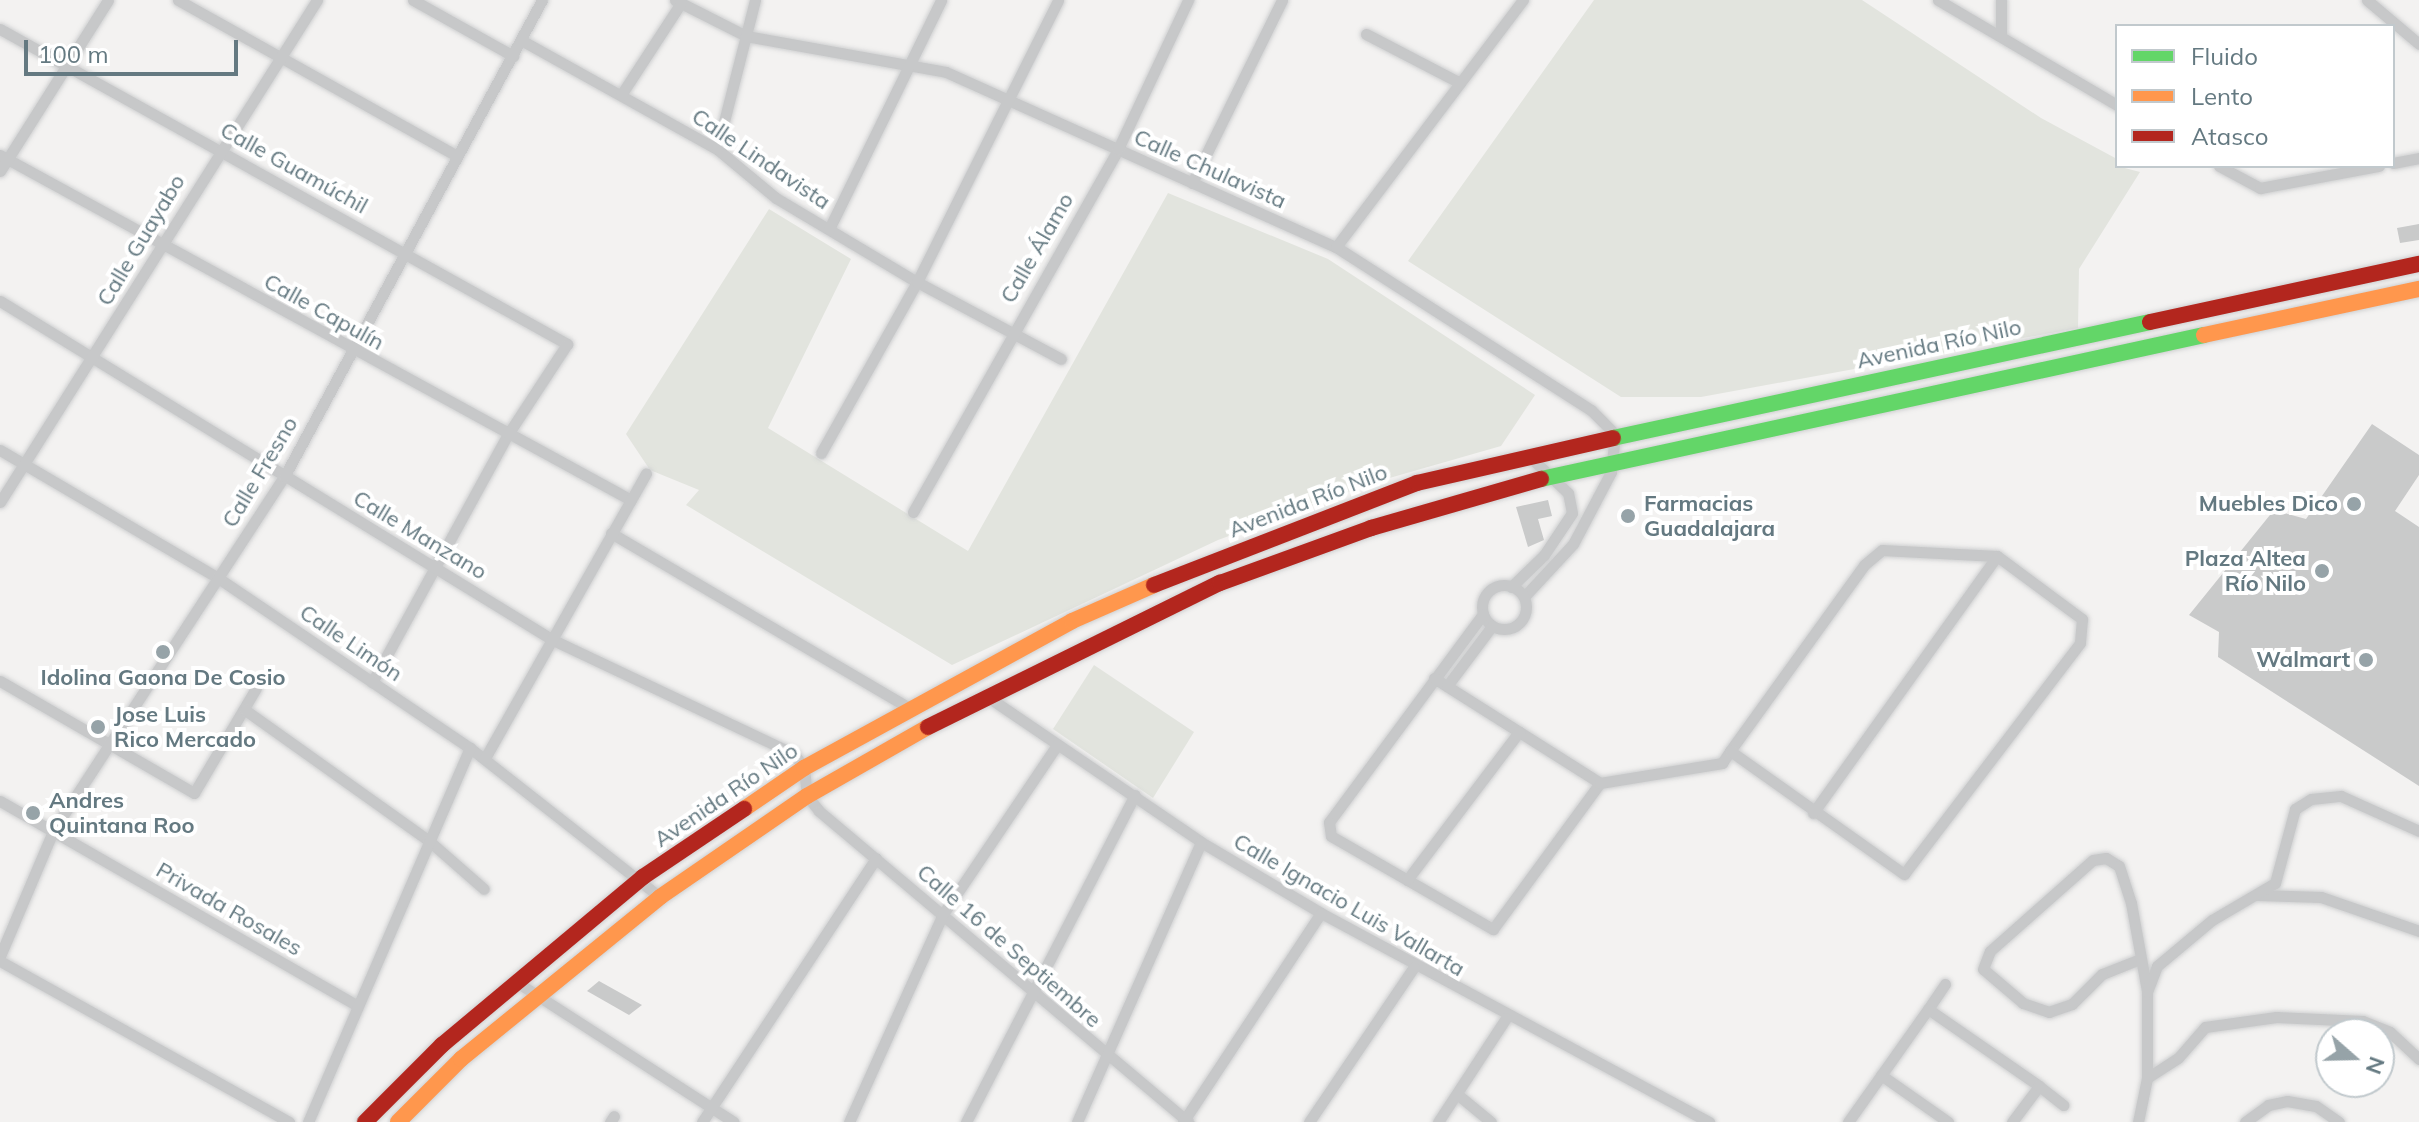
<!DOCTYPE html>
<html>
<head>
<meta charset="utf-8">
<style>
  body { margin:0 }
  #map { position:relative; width:2419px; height:1122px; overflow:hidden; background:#f3f2f1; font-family:Mulish,sans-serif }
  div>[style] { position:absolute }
  .green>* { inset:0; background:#e2e4de }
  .building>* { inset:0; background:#c9caca }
  .roads { filter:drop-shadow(0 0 2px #cfd0d1) drop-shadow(0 0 2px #cfd0d1) }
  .street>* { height:11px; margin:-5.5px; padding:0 5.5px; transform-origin:5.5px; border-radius:5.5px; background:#c7c8c9 }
  .street>.ring { margin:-5.5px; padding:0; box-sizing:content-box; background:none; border:11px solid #c7c8c9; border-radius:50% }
  .fast>* { height:16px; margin:-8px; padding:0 8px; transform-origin:8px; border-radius:8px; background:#63d668 }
  .slow>* { height:16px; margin:-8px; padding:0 8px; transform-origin:8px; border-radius:8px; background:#ff974d }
  .jam>* { height:16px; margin:-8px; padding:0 8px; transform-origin:8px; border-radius:8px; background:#b3261e }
  .dots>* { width:22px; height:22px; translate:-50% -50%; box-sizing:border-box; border:4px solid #fff; border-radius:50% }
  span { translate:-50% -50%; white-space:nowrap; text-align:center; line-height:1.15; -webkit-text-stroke:8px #fff; paint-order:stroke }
  .street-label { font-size:22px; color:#647981 }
  .poi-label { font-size:22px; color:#647981; font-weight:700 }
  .left { translate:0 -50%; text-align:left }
  .right { translate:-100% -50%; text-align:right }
  .legend { position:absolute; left:2115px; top:24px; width:280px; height:144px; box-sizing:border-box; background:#fff; border:2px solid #c1c9cd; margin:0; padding:10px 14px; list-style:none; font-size:24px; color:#647981 }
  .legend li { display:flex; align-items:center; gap:16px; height:40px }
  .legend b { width:40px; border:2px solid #c1c9cd }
  .north { position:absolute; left:2315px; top:1018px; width:80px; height:80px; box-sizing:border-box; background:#fff; border:2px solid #c1c9cd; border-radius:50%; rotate:110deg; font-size:22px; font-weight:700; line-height:32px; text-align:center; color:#647981 }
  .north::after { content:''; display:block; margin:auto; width:28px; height:36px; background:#96a3a8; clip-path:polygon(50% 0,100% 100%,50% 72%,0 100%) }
  .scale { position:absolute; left:24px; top:40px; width:214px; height:36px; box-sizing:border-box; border:4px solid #647981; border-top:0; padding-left:10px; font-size:24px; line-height:28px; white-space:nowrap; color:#647981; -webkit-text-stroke:6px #fff; paint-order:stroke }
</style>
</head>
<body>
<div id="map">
  <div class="green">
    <div style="clip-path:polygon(1594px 0,1862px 0,2041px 118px,2117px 159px,2117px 166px,2140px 172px,2079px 269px,2078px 328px,1701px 397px,1621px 397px,1408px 261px)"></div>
    <div style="clip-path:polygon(1168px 193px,1328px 259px,1535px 395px,1501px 446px,1379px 481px,1218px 540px,952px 665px,686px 505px,699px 490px,650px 470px,626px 434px,769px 209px,851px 259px,768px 428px,968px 551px)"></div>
    <div style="clip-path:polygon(1094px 665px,1194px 732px,1153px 798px,1053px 729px)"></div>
  </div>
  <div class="building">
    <div style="clip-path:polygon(2419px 224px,2419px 240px,2400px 243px,2397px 228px)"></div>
    <div style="clip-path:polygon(2372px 424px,2419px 455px,2419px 475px,2395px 511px,2419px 527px,2419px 786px,2218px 657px,2219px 632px,2189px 615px,2274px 510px,2306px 519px)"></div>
    <div style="clip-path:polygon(1548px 500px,1552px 516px,1538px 519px,1544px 540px,1528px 547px,1516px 507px)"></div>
    <div style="clip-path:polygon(599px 981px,642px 1005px,629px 1015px,587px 991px)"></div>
  </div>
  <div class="roads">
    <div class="street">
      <div style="left:178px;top:0;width:320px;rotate:29.2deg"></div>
      <div style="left:413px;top:0;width:115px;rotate:29.2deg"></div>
      <div style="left:675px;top:0;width:80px;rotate:26.9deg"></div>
      <div style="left:746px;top:36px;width:203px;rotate:10.2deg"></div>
      <div style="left:946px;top:72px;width:427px;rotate:24.2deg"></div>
      <div style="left:1336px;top:247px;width:303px;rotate:32.6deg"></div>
      <div style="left:1591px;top:410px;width:34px;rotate:45deg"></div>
      <div style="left:1615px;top:434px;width:38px;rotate:96deg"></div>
      <div style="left:1611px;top:472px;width:81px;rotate:117.8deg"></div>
      <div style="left:1573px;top:544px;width:72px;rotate:132.8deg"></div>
      <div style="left:1938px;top:0;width:208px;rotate:30.4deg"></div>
      <div style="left:2367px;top:0;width:68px;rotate:40.2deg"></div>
      <div style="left:0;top:29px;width:649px;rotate:29.05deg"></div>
      <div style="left:567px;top:344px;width:108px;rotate:123.2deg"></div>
      <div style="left:508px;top:434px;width:283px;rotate:118.7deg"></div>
      <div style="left:1366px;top:34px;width:106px;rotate:27.5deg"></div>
      <div style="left:2001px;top:36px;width:36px;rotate:-90deg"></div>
      <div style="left:521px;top:40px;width:224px;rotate:29.1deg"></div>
      <div style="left:717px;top:149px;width:77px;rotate:39.7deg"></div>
      <div style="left:776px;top:198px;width:164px;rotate:30.8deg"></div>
      <div style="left:917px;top:282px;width:163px;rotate:28.1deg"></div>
      <div style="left:621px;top:95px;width:110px;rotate:-56.9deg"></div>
      <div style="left:717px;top:149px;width:154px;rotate:-75.7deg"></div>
      <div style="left:0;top:155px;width:719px;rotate:28.67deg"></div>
      <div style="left:2393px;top:163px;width:26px;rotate:-11deg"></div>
      <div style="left:2219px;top:166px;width:47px;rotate:28.2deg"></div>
      <div style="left:2260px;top:188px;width:121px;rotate:-10.5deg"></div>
      <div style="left:0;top:171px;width:202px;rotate:-57.7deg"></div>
      <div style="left:1192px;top:183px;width:204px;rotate:-63.8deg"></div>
      <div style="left:829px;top:229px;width:255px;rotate:-63.9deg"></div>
      <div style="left:1336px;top:247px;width:310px;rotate:-52.9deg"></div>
      <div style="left:0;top:301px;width:649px;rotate:31.51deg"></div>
      <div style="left:553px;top:640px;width:267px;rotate:25.3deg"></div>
      <div style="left:794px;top:754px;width:17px;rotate:54deg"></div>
      <div style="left:804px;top:768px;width:28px;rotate:84deg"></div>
      <div style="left:807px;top:796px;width:19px;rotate:51deg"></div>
      <div style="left:819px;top:811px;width:483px;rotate:40.1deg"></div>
      <div style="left:0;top:450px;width:253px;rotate:30.4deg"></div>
      <div style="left:218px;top:578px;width:304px;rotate:34deg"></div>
      <div style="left:470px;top:748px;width:241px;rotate:38.1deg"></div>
      <div style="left:821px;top:453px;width:196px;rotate:-60.7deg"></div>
      <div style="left:917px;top:282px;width:315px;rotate:-63.4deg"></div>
      <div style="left:0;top:502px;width:594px;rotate:-57.73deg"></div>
      <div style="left:913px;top:512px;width:417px;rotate:-60.5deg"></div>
      <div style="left:1118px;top:149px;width:165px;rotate:-64.8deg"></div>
      <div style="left:611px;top:533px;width:344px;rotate:30.4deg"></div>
      <div class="ring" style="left:1482px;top:585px;width:33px;height:33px"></div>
      <div style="left:1511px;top:587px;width:46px;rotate:-44.1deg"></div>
      <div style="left:1544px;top:555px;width:50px;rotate:-56.3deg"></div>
      <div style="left:1572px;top:513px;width:20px;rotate:-101deg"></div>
      <div style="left:1568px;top:493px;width:54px;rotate:-136.5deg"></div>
      <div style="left:1483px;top:614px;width:259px;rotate:126.5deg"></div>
      <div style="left:1329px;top:822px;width:14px;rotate:82deg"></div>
      <div style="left:1331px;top:836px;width:187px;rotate:29.9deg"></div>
      <div style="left:1493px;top:929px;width:181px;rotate:-53.8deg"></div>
      <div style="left:1434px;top:678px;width:196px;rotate:32.3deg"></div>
      <div style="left:1600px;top:783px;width:124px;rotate:-9.3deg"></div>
      <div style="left:1722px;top:763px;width:14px;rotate:-56deg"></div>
      <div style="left:1730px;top:751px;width:229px;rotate:-54.2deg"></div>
      <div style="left:1864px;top:565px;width:23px;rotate:-40deg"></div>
      <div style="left:1882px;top:550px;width:115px;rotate:3deg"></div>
      <div style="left:1997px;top:556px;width:106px;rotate:36.5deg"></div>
      <div style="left:2082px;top:619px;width:24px;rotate:95deg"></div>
      <div style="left:2080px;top:643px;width:290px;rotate:127.3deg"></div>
      <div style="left:1904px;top:874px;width:213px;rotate:-144.7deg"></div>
      <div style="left:0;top:681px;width:224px;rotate:30deg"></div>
      <div style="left:194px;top:793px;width:122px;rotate:-59.4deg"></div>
      <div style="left:1447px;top:686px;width:75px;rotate:-53.1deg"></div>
      <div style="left:985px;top:695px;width:261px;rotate:34.2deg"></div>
      <div style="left:1201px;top:842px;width:139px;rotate:30.6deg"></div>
      <div style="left:1321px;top:913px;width:441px;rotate:28.3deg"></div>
      <div style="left:245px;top:710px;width:224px;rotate:35.4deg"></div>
      <div style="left:428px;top:840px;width:74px;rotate:41.2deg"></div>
      <div style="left:485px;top:758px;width:327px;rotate:-60.5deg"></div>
      <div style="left:0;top:801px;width:408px;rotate:29.8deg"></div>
      <div style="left:1813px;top:813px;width:316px;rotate:-54.4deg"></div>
      <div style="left:1407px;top:880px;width:186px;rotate:-52.9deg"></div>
      <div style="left:2258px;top:895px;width:63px;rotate:1.8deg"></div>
      <div style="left:2321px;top:897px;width:104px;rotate:19.1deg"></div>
      <div style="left:0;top:956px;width:136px;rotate:-67deg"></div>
      <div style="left:53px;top:831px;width:423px;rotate:-56.9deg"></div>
      <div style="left:284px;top:477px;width:542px;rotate:-61.59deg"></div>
      <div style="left:2140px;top:959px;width:41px;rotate:158.5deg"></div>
      <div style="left:2102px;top:974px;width:42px;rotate:135deg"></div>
      <div style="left:2072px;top:1004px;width:24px;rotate:161deg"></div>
      <div style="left:2049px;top:1012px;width:28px;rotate:-161deg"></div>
      <div style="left:2023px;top:1003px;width:52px;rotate:-139.6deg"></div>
      <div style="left:1983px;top:969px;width:19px;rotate:-69deg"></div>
      <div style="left:1990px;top:951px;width:137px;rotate:-41.5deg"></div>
      <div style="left:2093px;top:860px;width:13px;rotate:-9deg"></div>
      <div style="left:2106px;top:858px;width:15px;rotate:32deg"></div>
      <div style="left:2119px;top:866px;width:39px;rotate:72deg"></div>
      <div style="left:2131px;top:903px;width:89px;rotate:79.7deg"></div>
      <div style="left:0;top:961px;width:331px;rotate:29.1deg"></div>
      <div style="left:515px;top:981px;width:260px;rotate:32.8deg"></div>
      <div style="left:1945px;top:984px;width:30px;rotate:124deg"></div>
      <div style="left:1928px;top:1009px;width:135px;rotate:34.7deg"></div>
      <div style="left:1881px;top:1075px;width:82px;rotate:35deg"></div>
      <div style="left:2147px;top:1078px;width:37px;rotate:-33deg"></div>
      <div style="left:2178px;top:1058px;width:41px;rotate:-48.9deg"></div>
      <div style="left:2205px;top:1027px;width:72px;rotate:-8deg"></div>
      <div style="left:2276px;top:1017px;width:87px;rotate:2.6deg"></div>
      <div style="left:2363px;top:1021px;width:29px;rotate:22deg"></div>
      <div style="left:2390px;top:1032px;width:40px;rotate:43deg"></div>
      <div style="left:1457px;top:1094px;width:44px;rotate:39.5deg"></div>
      <div style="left:308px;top:1122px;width:408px;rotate:-66.6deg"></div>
      <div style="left:610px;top:1122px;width:7px;rotate:-56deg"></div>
      <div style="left:702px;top:1122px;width:316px;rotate:-56.6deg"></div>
      <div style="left:849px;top:1122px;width:228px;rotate:-65.7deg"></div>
      <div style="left:943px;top:914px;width:204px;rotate:-56deg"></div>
      <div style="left:966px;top:1122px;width:368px;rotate:-62.7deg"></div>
      <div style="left:1077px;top:1122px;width:306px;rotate:-66.1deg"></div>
      <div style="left:1183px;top:1122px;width:250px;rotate:-56.6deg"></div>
      <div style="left:1309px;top:1122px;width:187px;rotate:-55.9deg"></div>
      <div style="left:1438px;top:1122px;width:124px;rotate:-56.8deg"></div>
      <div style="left:1848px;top:1122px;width:138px;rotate:-54.7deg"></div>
      <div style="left:2012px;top:1122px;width:45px;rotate:-53.1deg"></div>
      <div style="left:2039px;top:1086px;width:31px;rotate:38deg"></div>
      <div style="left:2138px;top:1122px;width:45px;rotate:-78.4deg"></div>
      <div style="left:2147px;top:1078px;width:86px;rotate:-90deg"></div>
      <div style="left:2147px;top:992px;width:28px;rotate:-69deg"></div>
      <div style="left:2157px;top:966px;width:72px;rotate:-39.9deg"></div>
      <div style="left:2212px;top:920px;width:73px;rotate:-30.4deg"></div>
      <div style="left:2275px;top:883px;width:77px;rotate:-74.9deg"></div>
      <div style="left:2295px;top:809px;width:19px;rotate:-32deg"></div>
      <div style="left:2311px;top:799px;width:30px;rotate:-6deg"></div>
      <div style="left:2341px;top:796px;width:85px;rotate:24.2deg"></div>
      <div style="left:2245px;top:1122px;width:29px;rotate:-36deg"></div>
      <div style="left:2268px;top:1105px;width:19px;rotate:-12deg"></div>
      <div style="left:2287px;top:1101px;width:29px;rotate:10deg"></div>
      <div style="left:2316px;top:1106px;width:28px;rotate:35deg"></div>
    </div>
    <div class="fast">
      <div style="left:1613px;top:438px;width:549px;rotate:-12.19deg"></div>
      <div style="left:1541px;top:479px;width:678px;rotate:-12.25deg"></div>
    </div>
    <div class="slow">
      <div style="left:2204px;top:335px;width:220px;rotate:-12.1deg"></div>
      <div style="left:744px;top:809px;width:73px;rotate:-34.3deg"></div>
      <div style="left:804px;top:768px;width:306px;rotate:-28.7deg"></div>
      <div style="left:1072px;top:621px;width:90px;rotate:-23.7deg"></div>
      <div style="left:398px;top:1122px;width:89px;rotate:-45deg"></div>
      <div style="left:461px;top:1059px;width:257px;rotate:-39.1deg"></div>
      <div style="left:660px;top:897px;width:178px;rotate:-34.5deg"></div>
      <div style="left:807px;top:796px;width:139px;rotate:-29.7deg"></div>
    </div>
    <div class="jam">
      <div style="left:2150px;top:322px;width:275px;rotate:-12.2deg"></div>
      <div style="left:1154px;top:585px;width:282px;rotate:-21.2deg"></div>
      <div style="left:1417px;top:483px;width:201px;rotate:-12.9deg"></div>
      <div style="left:928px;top:727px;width:326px;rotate:-26.3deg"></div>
      <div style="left:1220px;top:583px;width:161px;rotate:-20deg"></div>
      <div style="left:1371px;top:528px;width:177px;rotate:-16.1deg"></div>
      <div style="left:365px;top:1122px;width:109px;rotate:-45deg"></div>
      <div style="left:442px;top:1045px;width:262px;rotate:-39.9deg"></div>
      <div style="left:643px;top:877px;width:122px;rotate:-34deg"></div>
    </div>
  </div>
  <div class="dots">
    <div style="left:2354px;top:504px;background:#96a3a8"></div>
    <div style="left:1628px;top:516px;background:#96a3a8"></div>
    <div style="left:2322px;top:571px;background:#96a3a8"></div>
    <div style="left:163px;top:652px;background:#96a3a8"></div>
    <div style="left:2366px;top:660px;background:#96a3a8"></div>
    <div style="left:98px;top:727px;background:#96a3a8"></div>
    <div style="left:33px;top:813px;background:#96a3a8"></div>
  </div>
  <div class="street-label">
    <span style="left:761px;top:159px;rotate:34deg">Calle Lindavista</span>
    <span style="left:294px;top:168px;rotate:29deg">Calle Guamúchil</span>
    <span style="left:1210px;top:169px;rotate:24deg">Calle Chulavista</span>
    <span style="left:141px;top:240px;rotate:-59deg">Calle Guayabo</span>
    <span style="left:1037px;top:248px;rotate:-60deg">Calle Álamo</span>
    <span style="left:324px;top:312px;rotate:29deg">Calle Capulín</span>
    <span style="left:1939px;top:344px;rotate:-12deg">Avenida Río Nilo</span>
    <span style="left:260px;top:472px;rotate:-59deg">Calle Fresno</span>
    <span style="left:1308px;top:501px;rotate:-21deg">Avenida Río Nilo</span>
    <span style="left:420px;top:535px;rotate:31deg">Calle Manzano</span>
    <span style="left:351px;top:643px;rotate:34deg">Calle Limón</span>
    <span style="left:726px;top:795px;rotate:-34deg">Avenida Río Nilo</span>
    <span style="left:1349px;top:905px;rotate:30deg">Calle Ignacio Luis Vallarta</span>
    <span style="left:229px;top:909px;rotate:30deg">Privada Rosales</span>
    <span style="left:1009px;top:946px;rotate:41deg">Calle 16 de Septiembre</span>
  </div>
  <div class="poi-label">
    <span class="left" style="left:1644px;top:516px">Farmacias<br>Guadalajara</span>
    <span class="right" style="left:2338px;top:504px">Muebles Dico</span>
    <span class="right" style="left:2306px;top:571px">Plaza Altea<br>Río Nilo</span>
    <span class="right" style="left:2350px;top:660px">Walmart</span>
    <span style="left:163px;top:678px">Idolina Gaona De Cosio</span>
    <span class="left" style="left:114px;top:727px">Jose Luis<br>Rico Mercado</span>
    <span class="left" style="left:49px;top:813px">Andres<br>Quintana Roo</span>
  </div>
  <ul class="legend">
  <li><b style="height:10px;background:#63d668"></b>Fluido</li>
  <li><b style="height:10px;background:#ff974d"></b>Lento</li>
  <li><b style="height:10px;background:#b3261e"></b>Atasco</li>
  </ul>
  <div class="north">N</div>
  <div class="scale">100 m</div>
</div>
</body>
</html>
